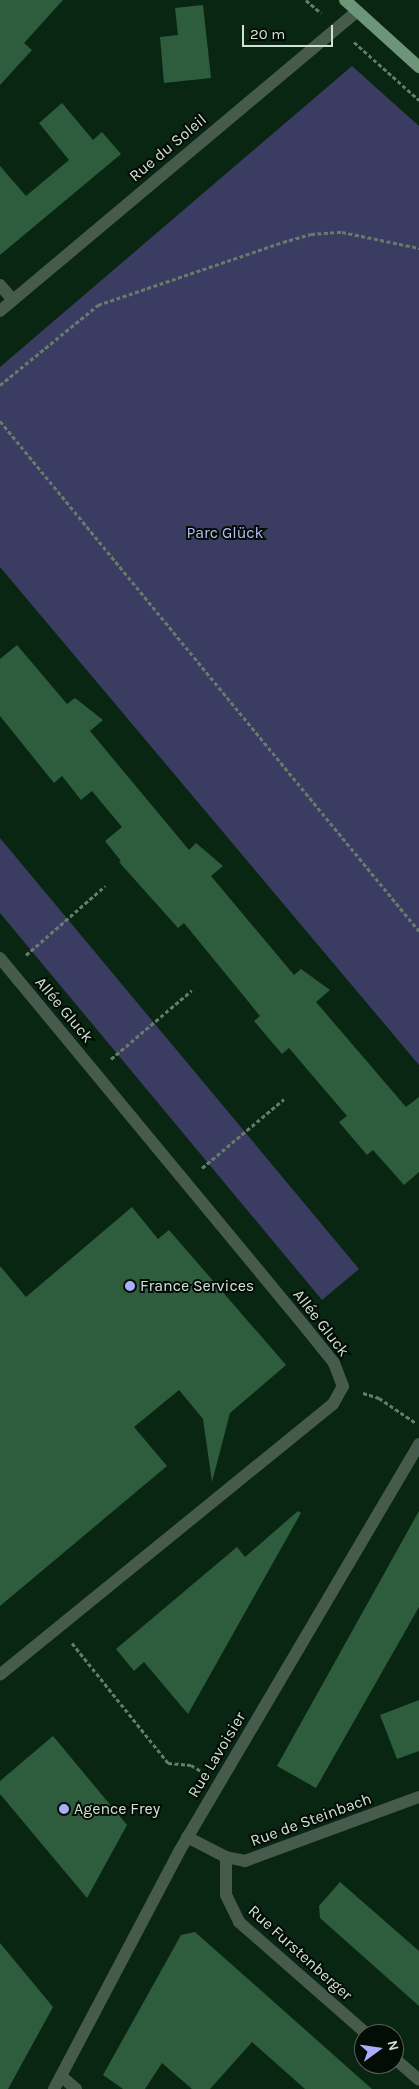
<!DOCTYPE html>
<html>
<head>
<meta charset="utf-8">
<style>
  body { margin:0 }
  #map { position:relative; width:419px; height:2089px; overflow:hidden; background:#092613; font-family:Karla,sans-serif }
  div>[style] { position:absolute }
  .green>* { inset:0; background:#3a3c61 }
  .building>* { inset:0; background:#2e5d3d }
  .path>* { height:3px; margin-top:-1.5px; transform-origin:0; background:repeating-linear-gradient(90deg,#657c6c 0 4px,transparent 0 6.5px) }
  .street>* { height:12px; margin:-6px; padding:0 6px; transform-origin:6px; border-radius:6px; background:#475b4c }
  .primary>* { height:12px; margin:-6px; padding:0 6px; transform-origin:6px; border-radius:6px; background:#6d9678 }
  .dots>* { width:14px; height:14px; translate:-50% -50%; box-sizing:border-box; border:2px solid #030c05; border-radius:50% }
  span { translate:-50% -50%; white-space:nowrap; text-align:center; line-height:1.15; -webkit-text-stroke:4px #030c05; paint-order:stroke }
  .street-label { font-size:16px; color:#d1e1d4 }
  .park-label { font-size:16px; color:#b7bcf7 }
  .poi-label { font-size:16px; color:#d1e1d4 }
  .left { translate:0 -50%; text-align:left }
  .north { position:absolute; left:354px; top:2024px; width:50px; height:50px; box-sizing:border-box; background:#030c05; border:1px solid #556158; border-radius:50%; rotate:76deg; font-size:14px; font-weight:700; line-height:20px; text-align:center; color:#d1e1d4 }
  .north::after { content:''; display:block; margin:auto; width:18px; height:22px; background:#abaffb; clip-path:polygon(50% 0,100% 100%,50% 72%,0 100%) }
  .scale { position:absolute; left:242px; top:25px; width:91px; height:22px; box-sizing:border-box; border:2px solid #d1e1d4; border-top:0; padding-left:6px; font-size:15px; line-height:18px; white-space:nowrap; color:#d1e1d4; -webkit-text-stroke:4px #030c05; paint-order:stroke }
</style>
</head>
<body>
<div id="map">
  <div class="green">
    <div style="clip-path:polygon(352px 66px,419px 126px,419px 1065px,0 567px,0 367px)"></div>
    <div style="clip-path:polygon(0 838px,359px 1269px,322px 1300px,0 913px)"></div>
  </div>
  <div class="building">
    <div style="clip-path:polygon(0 0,63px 0,24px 43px,32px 50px,0 85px)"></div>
    <div style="clip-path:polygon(203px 5px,211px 78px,164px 83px,160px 37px,178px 35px,175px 8px)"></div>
    <div style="clip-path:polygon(62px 103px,93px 140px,102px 132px,121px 154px,0 255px,0 166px,26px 196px,69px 160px,39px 123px)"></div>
    <div style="clip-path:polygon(17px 645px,67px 704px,75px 698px,103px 720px,90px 731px,189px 850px,196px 843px,223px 866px,211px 876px,294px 975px,301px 969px,330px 990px,316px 1002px,406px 1107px,419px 1097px,419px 1172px,404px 1185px,373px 1150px,367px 1155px,339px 1122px,347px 1116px,289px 1048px,282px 1054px,254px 1021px,260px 1016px,184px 923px,178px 928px,119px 862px,121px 861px,105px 841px,122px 827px,92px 791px,81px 800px,62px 776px,54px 783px,0 716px,0 659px)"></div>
    <div style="clip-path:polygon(132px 1207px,158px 1239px,169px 1230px,286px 1365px,230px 1413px,212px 1482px,203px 1419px,179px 1390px,134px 1427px,167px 1466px,0 1606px,0 1266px,26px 1297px)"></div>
    <div style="clip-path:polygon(298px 1511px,301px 1513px,188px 1714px,144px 1662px,134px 1671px,116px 1649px,237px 1547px,245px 1557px)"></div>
    <div style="clip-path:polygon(419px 1511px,419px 1607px,316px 1788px,277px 1766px)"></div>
    <div style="clip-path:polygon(419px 1700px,419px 1751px,397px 1759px,380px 1715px)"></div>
    <div style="clip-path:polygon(53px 1736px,127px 1825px,87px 1898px,0 1794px,0 1781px)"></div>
    <div style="clip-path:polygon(340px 1882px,419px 1951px,419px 2006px,320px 1918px,319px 1906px)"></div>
    <div style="clip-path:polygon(195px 1932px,239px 1971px,372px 2089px,305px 2089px,252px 2042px,210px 2089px,192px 2089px,162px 2063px,145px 2089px,123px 2089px,103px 2075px,181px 1935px)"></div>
    <div style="clip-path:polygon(0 1943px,53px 2007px,8px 2089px,0 2089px)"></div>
  </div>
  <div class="path">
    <div style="left:306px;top:0;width:20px;rotate:41deg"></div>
    <div style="left:354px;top:42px;width:87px;rotate:41.7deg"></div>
    <div style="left:0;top:385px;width:127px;rotate:-39.2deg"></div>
    <div style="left:98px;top:305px;width:195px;rotate:-18.8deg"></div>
    <div style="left:283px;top:242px;width:29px;rotate:-16deg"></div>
    <div style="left:311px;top:234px;width:31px;rotate:-4deg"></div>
    <div style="left:342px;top:232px;width:79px;rotate:11.7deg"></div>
    <div style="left:0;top:421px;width:660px;rotate:50.59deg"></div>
    <div style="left:26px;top:955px;width:105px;rotate:-41.1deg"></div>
    <div style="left:111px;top:1059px;width:106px;rotate:-40.4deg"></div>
    <div style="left:202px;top:1168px;width:107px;rotate:-40.1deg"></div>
    <div style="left:363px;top:1393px;width:17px;rotate:17deg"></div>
    <div style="left:379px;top:1398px;width:45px;rotate:34deg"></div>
    <div style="left:72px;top:1643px;width:154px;rotate:51.3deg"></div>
    <div style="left:168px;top:1763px;width:23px;rotate:5deg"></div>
    <div style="left:191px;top:1765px;width:12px;rotate:31deg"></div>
  </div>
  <div class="street">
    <div style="left:0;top:285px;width:20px;rotate:49deg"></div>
    <div style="left:0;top:311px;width:466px;rotate:-40deg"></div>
    <div style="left:0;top:958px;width:480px;rotate:50.4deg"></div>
    <div style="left:306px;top:1328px;width:45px;rotate:51.3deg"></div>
    <div style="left:334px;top:1363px;width:25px;rotate:69deg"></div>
    <div style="left:343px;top:1386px;width:21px;rotate:119deg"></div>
    <div style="left:333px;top:1404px;width:429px;rotate:140.9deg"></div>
    <div style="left:187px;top:1837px;width:44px;rotate:27.1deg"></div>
    <div style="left:226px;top:1857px;width:19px;rotate:12deg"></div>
    <div style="left:245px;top:1861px;width:185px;rotate:-20.2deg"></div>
    <div style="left:226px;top:1857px;width:38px;rotate:90deg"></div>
    <div style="left:226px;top:1895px;width:30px;rotate:64deg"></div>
    <div style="left:239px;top:1922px;width:170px;rotate:41.2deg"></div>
    <div style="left:394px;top:2058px;width:33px;rotate:41deg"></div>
    <div style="left:61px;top:2076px;width:20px;rotate:41deg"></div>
    <div style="left:54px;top:2089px;width:270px;rotate:-62.2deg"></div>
    <div style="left:180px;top:1850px;width:471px;rotate:-59.5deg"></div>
  </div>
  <div class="primary">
    <div style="left:345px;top:0;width:100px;rotate:42.2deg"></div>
  </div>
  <div class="dots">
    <div style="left:130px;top:1286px;background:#abaffb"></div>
    <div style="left:64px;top:1809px;background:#abaffb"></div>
  </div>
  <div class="street-label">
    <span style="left:168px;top:148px;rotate:-40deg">Rue du Soleil</span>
    <span style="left:64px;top:1010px;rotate:50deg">Allée Gluck</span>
    <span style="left:321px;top:1323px;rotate:52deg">Allée Gluck</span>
    <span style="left:217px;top:1755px;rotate:-59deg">Rue Lavoisier</span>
    <span style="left:311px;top:1820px;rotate:-20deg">Rue de Steinbach</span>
    <span style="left:300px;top:1953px;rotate:42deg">Rue Furstenberger</span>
  </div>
  <div class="park-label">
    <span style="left:225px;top:533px">Parc Glück</span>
  </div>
  <div class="poi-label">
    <span class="left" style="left:140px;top:1286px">France Services</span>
    <span class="left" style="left:74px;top:1809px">Agence Frey</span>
  </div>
  <div class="north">N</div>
  <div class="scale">20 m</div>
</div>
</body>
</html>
